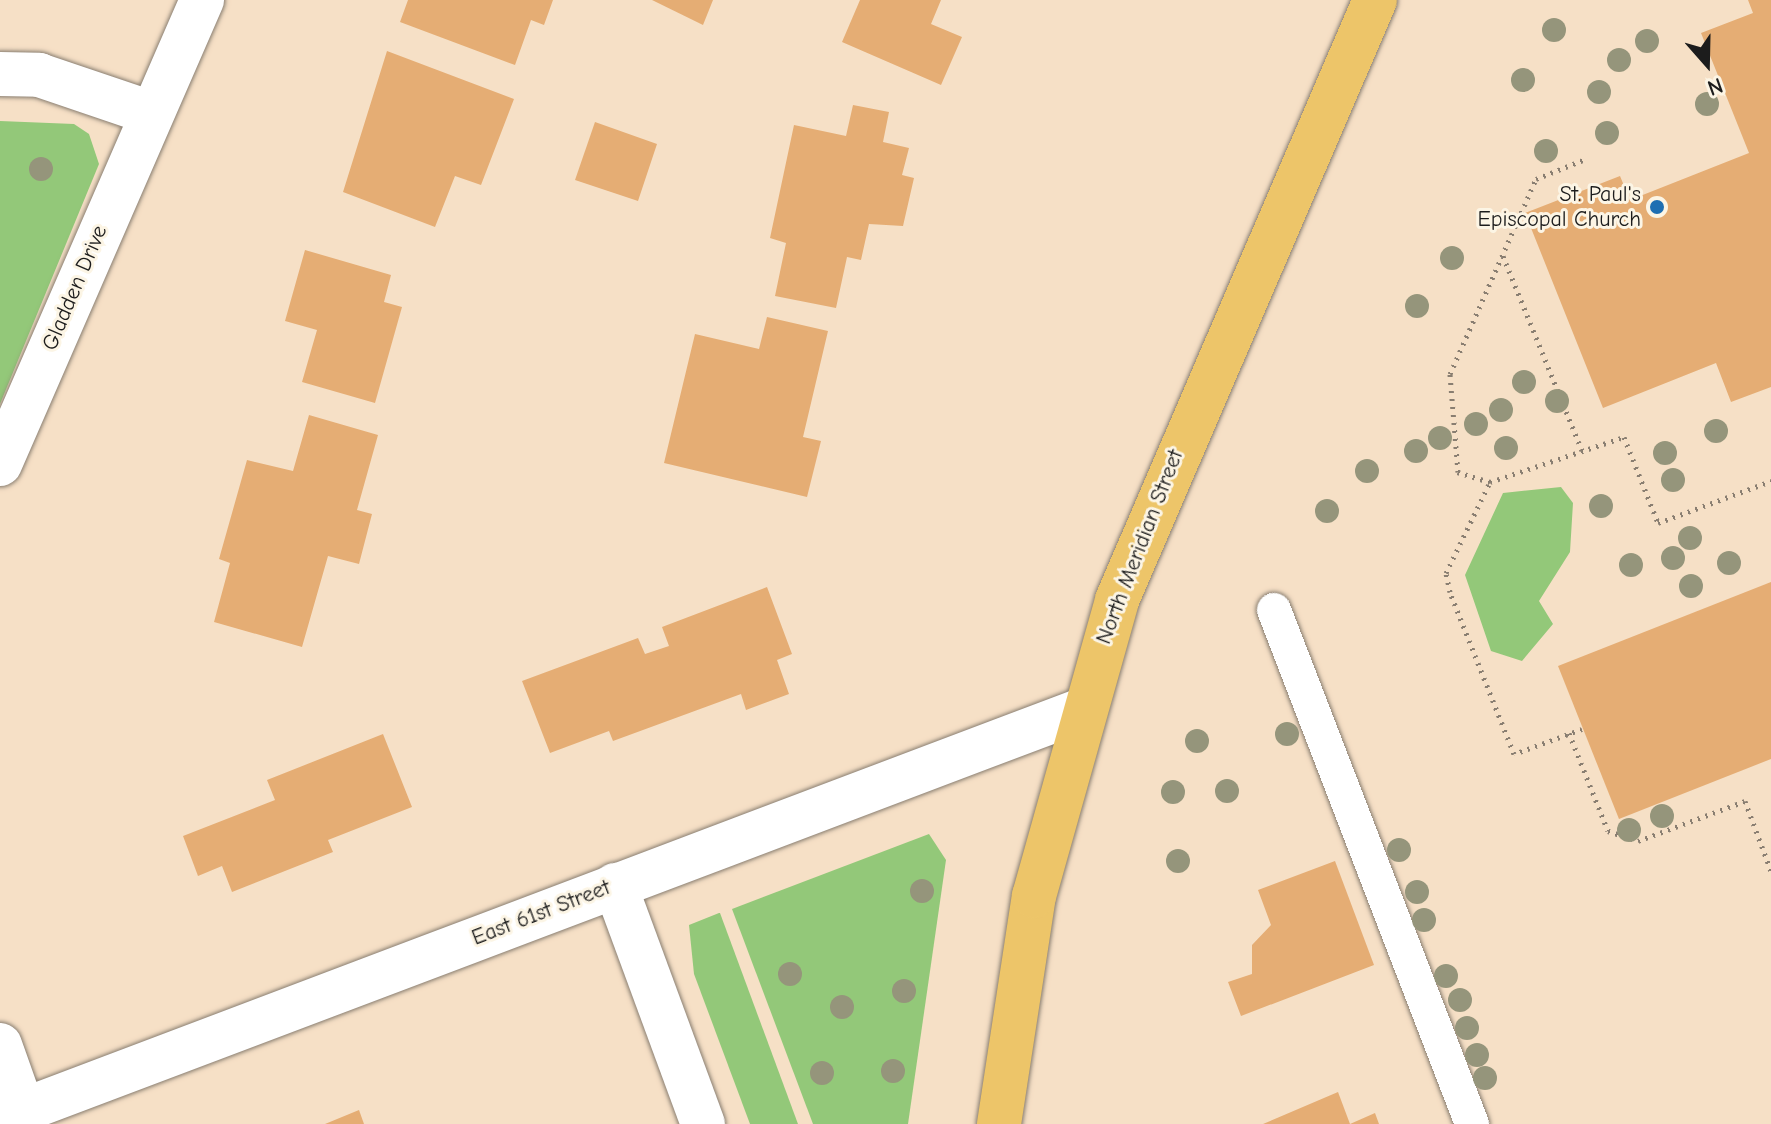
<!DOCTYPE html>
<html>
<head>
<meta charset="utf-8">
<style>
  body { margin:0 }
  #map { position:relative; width:1771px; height:1124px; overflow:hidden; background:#f6e0c6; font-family:"Comic Neue",sans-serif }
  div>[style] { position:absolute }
  .green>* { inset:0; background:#93c879 }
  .building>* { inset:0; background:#e5ad74 }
  .path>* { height:5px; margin-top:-2.5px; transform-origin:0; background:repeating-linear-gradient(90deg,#897e71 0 2px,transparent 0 8px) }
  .roads { filter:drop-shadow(0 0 2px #897e71) drop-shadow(0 0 2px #897e71) }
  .service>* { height:34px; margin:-17px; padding:0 17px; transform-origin:17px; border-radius:17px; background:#fff }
  .minor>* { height:44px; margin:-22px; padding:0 22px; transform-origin:22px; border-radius:22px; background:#fff }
  .primary>* { height:44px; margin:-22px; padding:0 22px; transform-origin:22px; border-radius:22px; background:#edc569 }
  .trees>* { width:24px; height:24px; margin:-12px; border-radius:50%; background:#95957b }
  .dots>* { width:22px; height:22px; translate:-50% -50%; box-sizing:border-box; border:4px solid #fcf5e5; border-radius:50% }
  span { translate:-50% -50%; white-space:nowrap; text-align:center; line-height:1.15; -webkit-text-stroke:6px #fcf5e5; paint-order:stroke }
  .poi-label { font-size:22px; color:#1c1c1c }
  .right { translate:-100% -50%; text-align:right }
  .street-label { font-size:22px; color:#1c1c1c }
  .north { position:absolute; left:1667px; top:24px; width:80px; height:80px; -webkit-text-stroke:6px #fcf5e5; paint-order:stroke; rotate:160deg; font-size:22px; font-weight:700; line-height:32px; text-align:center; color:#1c1c1c }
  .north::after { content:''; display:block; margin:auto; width:28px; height:36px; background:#1c1c1c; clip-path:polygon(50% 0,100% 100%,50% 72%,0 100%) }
</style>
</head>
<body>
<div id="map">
  <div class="green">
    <div style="clip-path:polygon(0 121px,74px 124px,89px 134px,99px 164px,0 404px)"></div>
    <div style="clip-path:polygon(1561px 487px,1573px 503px,1570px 552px,1539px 601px,1553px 624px,1522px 661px,1491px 651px,1465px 575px,1503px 493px)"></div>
    <div style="clip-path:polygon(929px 834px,946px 860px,908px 1124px,813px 1124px,732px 909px)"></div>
    <div style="clip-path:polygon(719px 913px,720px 913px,798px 1124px,750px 1124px,694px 974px,689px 925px)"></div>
  </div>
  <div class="building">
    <div style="clip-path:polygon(408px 0,553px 0,544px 25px,531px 20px,515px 65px,400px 22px)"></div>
    <div style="clip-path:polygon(652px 0,713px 0,703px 25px)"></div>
    <div style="clip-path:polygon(860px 0,941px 0,931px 24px,962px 37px,941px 85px,842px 42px)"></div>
    <div style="clip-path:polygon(1748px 0,1771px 0,1771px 387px,1731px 402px,1716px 363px,1603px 408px,1525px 213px,1620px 176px,1630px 200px,1749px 153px,1701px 33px,1753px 13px)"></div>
    <div style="clip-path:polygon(387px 51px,514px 99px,481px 185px,455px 176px,435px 227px,343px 192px)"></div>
    <div style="clip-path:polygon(853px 105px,889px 112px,883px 142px,909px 148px,902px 175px,914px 178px,903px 226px,869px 224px,861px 260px,847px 257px,836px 308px,775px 296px,786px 243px,770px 238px,794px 125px,846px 136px)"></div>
    <div style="clip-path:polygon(595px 122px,657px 144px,638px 201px,575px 180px)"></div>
    <div style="clip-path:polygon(305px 250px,391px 275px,384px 302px,402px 307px,375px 403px,302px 382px,317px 330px,285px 321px)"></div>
    <div style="clip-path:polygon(767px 317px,828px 331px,803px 437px,821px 441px,807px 497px,664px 463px,695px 334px,759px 349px)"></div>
    <div style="clip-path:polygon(309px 415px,378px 435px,357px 510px,372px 514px,359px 564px,328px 556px,302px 647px,214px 622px,230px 563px,219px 559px,247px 460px,293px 471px)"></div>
    <div style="clip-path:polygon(1771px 582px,1771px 759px,1619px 819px,1558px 666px)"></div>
    <div style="clip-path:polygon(767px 587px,792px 654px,777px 660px,789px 694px,746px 710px,741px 694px,613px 741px,609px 731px,550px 753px,522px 681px,638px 638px,645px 654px,669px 646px,662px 627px)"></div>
    <div style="clip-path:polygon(383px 734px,412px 807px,328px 840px,333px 852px,232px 892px,222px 866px,198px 876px,183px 836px,275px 800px,267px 780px)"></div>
    <div style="clip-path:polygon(1335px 861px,1374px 965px,1241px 1016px,1228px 982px,1252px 974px,1252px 945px,1271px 925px,1258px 890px)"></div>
    <div style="clip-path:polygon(1338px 1092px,1350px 1124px,1375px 1113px,1379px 1124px,1263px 1124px)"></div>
    <div style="clip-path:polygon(359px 1110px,364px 1124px,325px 1124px)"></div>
  </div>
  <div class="path">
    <div style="left:1503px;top:256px;width:210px;rotate:67.9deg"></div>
    <div style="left:1490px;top:482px;width:34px;rotate:-163deg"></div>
    <div style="left:1458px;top:472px;width:98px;rotate:-94.7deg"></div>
    <div style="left:1450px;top:374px;width:213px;rotate:-66.2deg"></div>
    <div style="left:1536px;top:179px;width:51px;rotate:-22deg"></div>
    <div style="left:1582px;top:729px;width:72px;rotate:159.8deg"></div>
    <div style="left:1514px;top:754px;width:174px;rotate:-111.6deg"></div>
    <div style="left:1450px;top:592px;width:19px;rotate:-102deg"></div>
    <div style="left:1446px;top:573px;width:101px;rotate:-64.2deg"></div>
    <div style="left:1490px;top:482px;width:141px;rotate:-18.6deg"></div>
    <div style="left:1624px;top:437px;width:92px;rotate:68.4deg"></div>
    <div style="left:1658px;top:523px;width:121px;rotate:-20.4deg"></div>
    <div style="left:1569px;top:733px;width:105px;rotate:68.3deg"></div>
    <div style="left:1608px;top:831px;width:32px;rotate:18deg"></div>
    <div style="left:1638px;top:841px;width:114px;rotate:-20.5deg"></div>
    <div style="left:1745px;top:801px;width:75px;rotate:69.6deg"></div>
  </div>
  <div class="roads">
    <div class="service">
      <div style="left:1274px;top:610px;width:551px;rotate:68.93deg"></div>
    </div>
    <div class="minor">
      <div style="left:0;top:74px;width:39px;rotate:1deg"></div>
      <div style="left:39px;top:75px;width:118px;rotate:18.7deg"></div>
      <div style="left:0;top:464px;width:506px;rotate:-66.47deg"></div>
      <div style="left:615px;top:885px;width:255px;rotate:69.8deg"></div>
      <div style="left:0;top:1045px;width:69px;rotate:70.5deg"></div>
      <div style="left:0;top:1119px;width:1157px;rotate:-20.71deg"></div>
    </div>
    <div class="primary">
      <div style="left:999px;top:1124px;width:231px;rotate:-81.3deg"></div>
      <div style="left:1034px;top:896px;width:307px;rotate:-74.3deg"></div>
      <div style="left:1117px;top:600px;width:653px;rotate:-66.73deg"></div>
    </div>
  </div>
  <div class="trees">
    <div style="left:1554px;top:30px"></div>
    <div style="left:1647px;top:41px"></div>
    <div style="left:1619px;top:60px"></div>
    <div style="left:1523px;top:80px"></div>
    <div style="left:1599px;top:92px"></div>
    <div style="left:1707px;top:104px"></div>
    <div style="left:1607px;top:133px"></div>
    <div style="left:1546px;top:151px"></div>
    <div style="left:41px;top:169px"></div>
    <div style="left:1452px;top:258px"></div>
    <div style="left:1417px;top:306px"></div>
    <div style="left:1524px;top:382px"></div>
    <div style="left:1557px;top:401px"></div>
    <div style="left:1501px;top:410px"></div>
    <div style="left:1476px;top:424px"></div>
    <div style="left:1716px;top:431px"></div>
    <div style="left:1440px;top:438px"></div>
    <div style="left:1506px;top:448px"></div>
    <div style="left:1416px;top:451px"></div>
    <div style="left:1665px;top:453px"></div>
    <div style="left:1367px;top:471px"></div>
    <div style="left:1673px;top:480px"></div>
    <div style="left:1601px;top:506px"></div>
    <div style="left:1327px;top:511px"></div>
    <div style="left:1690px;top:538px"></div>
    <div style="left:1673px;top:558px"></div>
    <div style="left:1729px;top:563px"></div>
    <div style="left:1631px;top:565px"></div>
    <div style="left:1691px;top:586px"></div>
    <div style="left:1287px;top:734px"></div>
    <div style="left:1197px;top:741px"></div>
    <div style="left:1227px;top:791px"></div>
    <div style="left:1173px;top:792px"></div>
    <div style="left:1662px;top:816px"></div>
    <div style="left:1629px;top:830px"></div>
    <div style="left:1399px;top:850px"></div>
    <div style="left:1178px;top:861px"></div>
    <div style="left:922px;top:891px"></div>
    <div style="left:1417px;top:892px"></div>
    <div style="left:1424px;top:920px"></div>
    <div style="left:790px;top:974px"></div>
    <div style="left:1446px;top:976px"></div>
    <div style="left:904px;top:991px"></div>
    <div style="left:1460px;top:1000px"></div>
    <div style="left:842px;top:1007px"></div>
    <div style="left:1467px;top:1028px"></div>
    <div style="left:1477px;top:1055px"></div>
    <div style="left:893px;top:1071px"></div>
    <div style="left:822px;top:1073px"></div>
    <div style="left:1485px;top:1078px"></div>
  </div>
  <div class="dots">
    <div style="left:1657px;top:207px;background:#1f6fb2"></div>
  </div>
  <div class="poi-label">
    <span class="right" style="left:1641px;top:207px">St. Paul's<br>Episcopal Church</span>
  </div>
  <div class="street-label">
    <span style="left:75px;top:288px;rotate:-67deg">Gladden Drive</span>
    <span style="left:1140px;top:547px;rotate:-69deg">North Meridian Street</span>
    <span style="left:541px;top:913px;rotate:-21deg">East 61st Street</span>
  </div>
  <div class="north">N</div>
</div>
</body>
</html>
